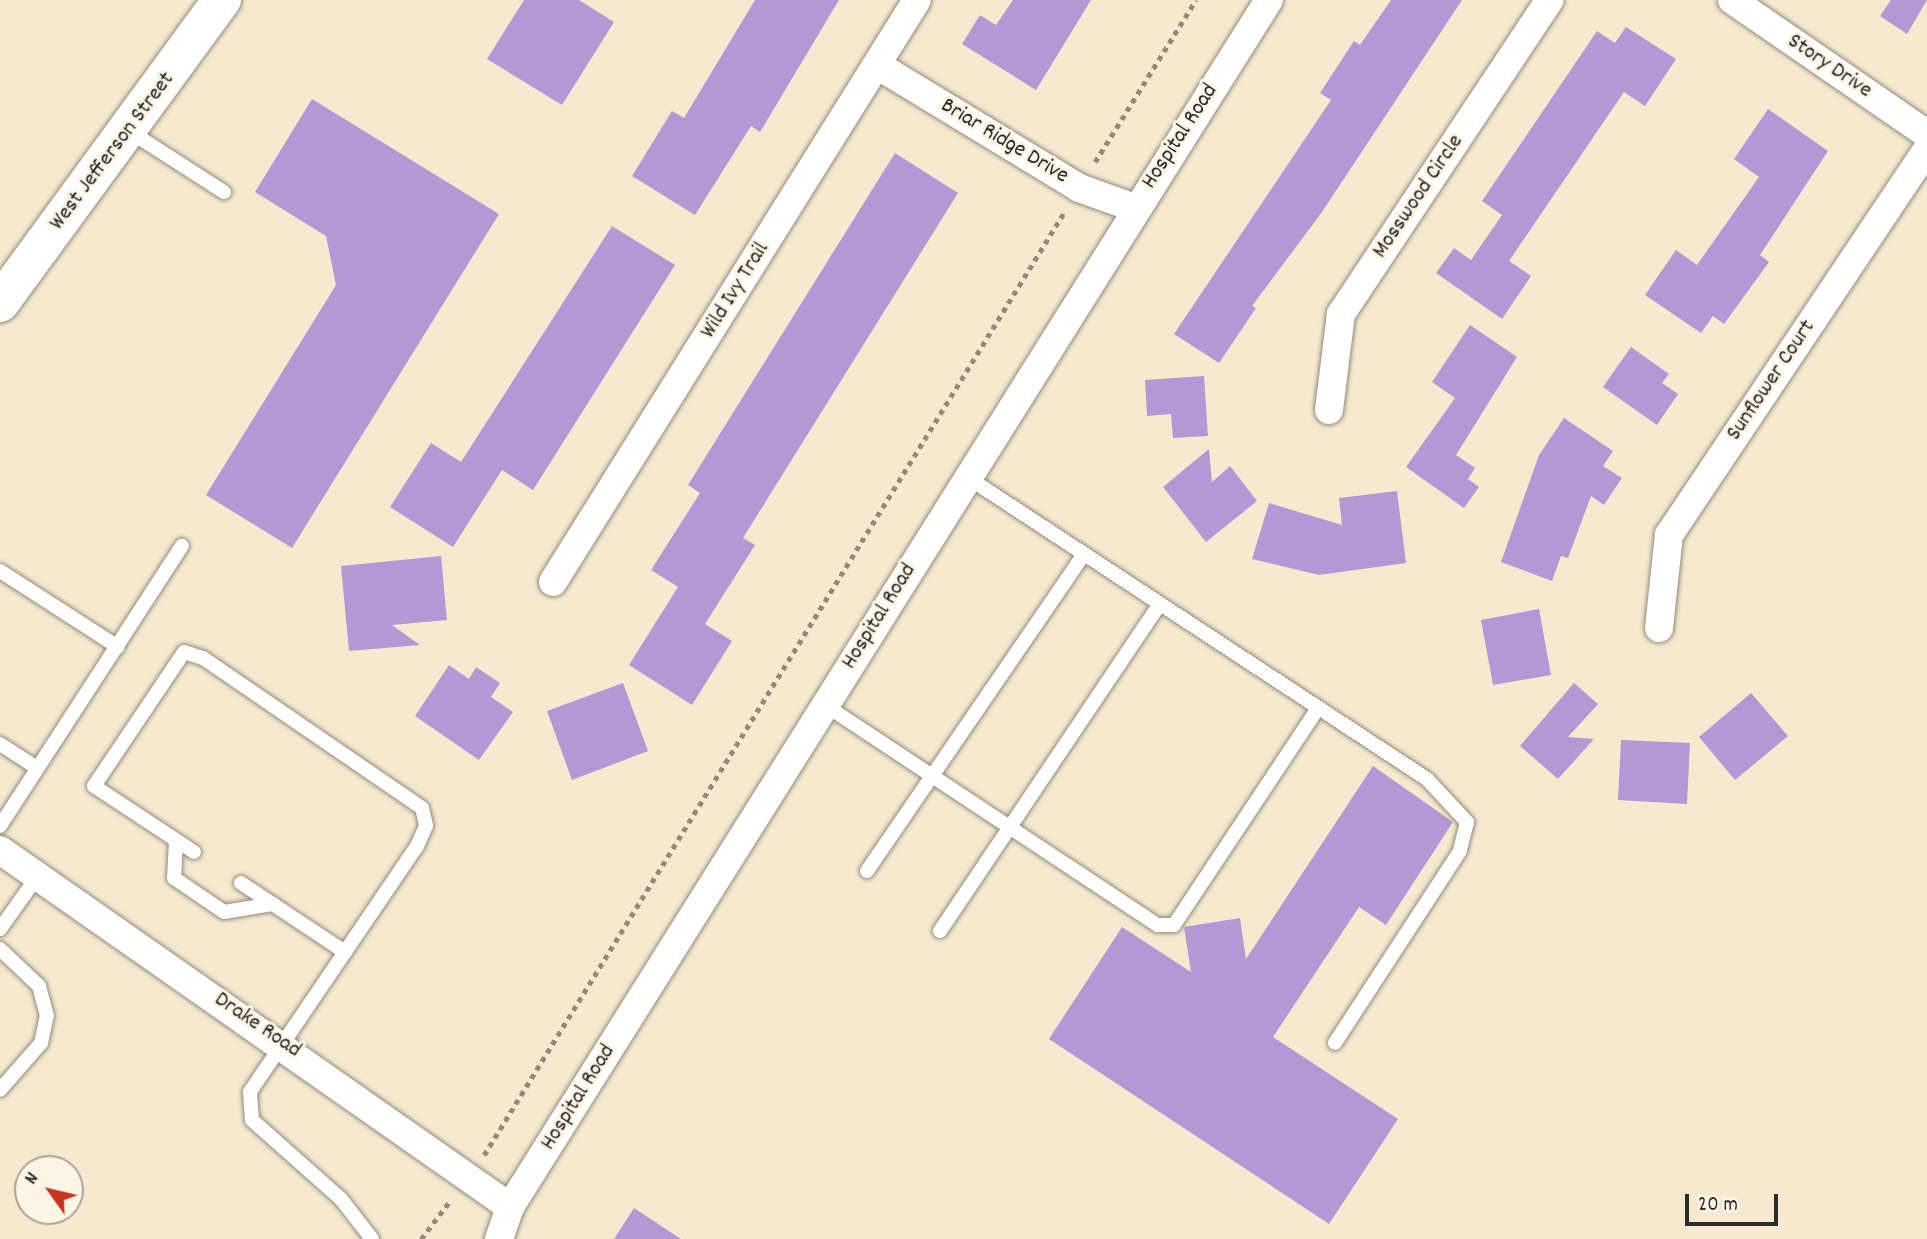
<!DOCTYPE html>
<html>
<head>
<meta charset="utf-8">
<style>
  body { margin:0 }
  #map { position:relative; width:1927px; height:1239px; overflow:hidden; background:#f6e9cf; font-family:Dekko,sans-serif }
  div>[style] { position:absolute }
  .building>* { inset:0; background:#b498d5 }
  .path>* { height:4.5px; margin-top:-2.25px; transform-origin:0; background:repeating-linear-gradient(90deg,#908a7d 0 5px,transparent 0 10px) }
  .roads { filter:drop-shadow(0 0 2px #908a7d) drop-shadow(0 0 2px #908a7d) }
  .service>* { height:14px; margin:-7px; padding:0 7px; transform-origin:7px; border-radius:7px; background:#fff }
  .minor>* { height:28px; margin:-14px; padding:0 14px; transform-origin:14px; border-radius:14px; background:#fff }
  .primary>* { height:38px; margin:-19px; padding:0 19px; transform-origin:19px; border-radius:19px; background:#fff }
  span { translate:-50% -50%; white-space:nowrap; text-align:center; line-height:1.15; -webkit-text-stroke:6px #fcf5e5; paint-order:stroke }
  .street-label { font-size:23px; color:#2b2b2b }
  .north { position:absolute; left:14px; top:1155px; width:70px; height:70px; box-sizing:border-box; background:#fcf5e5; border:2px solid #a8a49b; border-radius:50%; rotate:304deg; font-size:19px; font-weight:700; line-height:28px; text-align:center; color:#2b2b2b }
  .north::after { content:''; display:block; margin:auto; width:24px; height:32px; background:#c8321e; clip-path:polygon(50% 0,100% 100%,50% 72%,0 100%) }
  .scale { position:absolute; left:1685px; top:1194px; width:93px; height:32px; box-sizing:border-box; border:4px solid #2b2b2b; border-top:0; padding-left:9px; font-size:21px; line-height:24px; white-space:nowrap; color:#2b2b2b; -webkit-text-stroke:5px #fcf5e5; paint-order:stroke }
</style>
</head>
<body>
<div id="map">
  <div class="building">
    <div style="clip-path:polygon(524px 0,579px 0,614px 22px,562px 105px,487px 59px)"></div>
    <div style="clip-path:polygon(755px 0,839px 0,760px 132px,751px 126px,695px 215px,632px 176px,672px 111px,684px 118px)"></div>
    <div style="clip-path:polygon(1013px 0,1091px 0,1036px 90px,962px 44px,980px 15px,996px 25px)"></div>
    <div style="clip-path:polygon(1391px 0,1462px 0,1322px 212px,1252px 306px,1256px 308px,1219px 363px,1174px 334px,1331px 100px,1320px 93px,1354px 41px,1360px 45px)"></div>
    <div style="clip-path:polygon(1891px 0,1927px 0,1907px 34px,1880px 16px)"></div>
    <div style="clip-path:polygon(1626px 27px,1676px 59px,1645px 106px,1624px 92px,1509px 261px,1531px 276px,1502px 319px,1436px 273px,1454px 248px,1471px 260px,1502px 215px,1482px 201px,1597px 31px,1615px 43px)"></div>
    <div style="clip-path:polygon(312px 99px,499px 214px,292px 548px,206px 495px,336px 285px,326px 236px,255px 192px)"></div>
    <div style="clip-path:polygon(1768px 109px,1828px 151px,1760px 255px,1769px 262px,1724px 324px,1713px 316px,1701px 333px,1645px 295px,1676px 250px,1697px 265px,1759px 177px,1734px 159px)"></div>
    <div style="clip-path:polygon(895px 153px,958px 193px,743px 538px,755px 545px,705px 624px,732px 641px,692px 705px,629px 665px,678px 587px,651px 570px,700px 493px,688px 485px)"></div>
    <div style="clip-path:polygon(612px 226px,675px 265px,533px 490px,502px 470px,453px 547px,390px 507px,431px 443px,461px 462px)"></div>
    <div style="clip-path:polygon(1470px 325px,1517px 357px,1456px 455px,1475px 468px,1468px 479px,1479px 487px,1464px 508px,1406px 467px,1455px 398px,1432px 382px)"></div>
    <div style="clip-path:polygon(1631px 347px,1669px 374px,1662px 383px,1678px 394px,1657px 425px,1603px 387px)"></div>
    <div style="clip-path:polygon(1204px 376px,1208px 436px,1173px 438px,1171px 414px,1147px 416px,1145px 380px)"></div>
    <div style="clip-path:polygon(1564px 418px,1613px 451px,1603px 466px,1622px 478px,1604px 505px,1591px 496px,1568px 558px,1561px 556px,1552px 581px,1501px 562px,1539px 455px)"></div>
    <div style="clip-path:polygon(1209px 449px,1212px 482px,1230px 466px,1257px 501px,1206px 542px,1163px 487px)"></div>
    <div style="clip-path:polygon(1397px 491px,1406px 563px,1319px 575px,1252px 559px,1269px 503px,1342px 525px,1339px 498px)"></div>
    <div style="clip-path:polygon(441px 556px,447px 620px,392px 625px,420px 645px,349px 651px,341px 566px)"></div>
    <div style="clip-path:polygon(1539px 609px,1551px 675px,1493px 685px,1481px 620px)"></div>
    <div style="clip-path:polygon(449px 665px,469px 679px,476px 667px,500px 683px,491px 697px,513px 712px,479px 760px,415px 716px)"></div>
    <div style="clip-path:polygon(623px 683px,648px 751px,572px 780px,547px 711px)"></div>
    <div style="clip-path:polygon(1574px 683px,1598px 704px,1568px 737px,1594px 739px,1558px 779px,1520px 746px)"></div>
    <div style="clip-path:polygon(1751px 693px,1788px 736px,1735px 780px,1699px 737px)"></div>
    <div style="clip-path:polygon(1621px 740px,1690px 743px,1687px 804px,1618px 800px)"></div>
    <div style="clip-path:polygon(1373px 766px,1453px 822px,1386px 925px,1359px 907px,1273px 1037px,1398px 1119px,1329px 1224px,1049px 1039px,1122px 927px,1191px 972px,1184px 927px,1240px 918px,1246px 959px)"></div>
    <div style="clip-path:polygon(634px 1208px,681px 1239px,614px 1239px)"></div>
  </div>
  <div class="path">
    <div style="left:1095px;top:162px;width:191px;rotate:-58.1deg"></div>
    <div style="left:484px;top:1155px;width:1108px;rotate:-58.39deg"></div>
    <div style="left:421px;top:1239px;width:48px;rotate:-52.7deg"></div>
  </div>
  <div class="roads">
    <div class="service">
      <div style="left:129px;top:131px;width:113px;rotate:32.7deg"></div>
      <div style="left:967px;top:477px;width:550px;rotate:33.29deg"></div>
      <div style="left:1427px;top:779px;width:59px;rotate:47.1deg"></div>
      <div style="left:1467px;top:822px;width:30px;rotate:104deg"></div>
      <div style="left:1460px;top:851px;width:229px;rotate:123.1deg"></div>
      <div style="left:0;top:571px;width:140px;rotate:32.8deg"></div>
      <div style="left:825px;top:705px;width:399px;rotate:33.5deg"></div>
      <div style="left:1158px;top:925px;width:16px"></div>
      <div style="left:1174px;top:925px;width:260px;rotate:-56.4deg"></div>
      <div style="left:0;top:744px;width:44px;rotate:33deg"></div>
      <div style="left:0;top:826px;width:334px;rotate:-57deg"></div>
      <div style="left:176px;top:841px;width:37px;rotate:93deg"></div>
      <div style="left:174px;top:878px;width:60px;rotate:34.2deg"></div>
      <div style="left:224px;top:912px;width:50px;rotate:-9.3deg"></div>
      <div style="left:194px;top:852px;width:120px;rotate:-146.6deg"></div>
      <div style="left:94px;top:786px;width:161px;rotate:-56.1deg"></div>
      <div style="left:184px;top:652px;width:20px;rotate:18deg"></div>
      <div style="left:203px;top:658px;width:265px;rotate:34.4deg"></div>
      <div style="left:422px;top:808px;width:18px;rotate:77deg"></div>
      <div style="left:426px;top:826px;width:22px;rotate:114deg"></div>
      <div style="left:417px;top:846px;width:297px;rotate:124.2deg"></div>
      <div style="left:250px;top:1092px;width:28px;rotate:86deg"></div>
      <div style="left:252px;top:1120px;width:119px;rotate:41.6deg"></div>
      <div style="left:341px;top:1199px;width:51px;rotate:52.2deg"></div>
      <div style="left:867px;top:871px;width:384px;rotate:-55.6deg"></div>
      <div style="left:241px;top:883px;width:125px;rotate:33.6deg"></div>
      <div style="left:0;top:929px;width:64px;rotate:-54.6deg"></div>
      <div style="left:940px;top:931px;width:394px;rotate:-56.1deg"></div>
      <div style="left:0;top:949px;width:54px;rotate:43.5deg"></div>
      <div style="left:39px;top:986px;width:30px;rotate:75deg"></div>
      <div style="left:47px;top:1015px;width:29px;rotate:102deg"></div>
      <div style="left:41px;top:1043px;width:62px;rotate:131.1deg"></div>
    </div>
    <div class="minor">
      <div style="left:1732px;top:0;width:237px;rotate:34.5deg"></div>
      <div style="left:877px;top:65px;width:237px;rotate:31.3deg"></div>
      <div style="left:1079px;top:188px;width:59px;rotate:19.7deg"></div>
      <div style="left:1329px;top:410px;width:97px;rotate:-82.9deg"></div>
      <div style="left:1341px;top:314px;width:377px;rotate:-56.4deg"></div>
      <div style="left:553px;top:582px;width:686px;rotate:-57.98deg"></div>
      <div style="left:1659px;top:628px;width:94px;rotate:-83.9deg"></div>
      <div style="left:1669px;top:535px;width:464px;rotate:-56.2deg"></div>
      <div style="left:0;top:850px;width:623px;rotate:34.99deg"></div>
      <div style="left:499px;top:1239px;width:34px;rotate:-71deg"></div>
      <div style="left:510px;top:1207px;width:1426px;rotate:-57.84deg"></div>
    </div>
    <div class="primary">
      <div style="left:0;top:303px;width:376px;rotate:-53.8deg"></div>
    </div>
  </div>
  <div class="street-label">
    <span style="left:1829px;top:67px;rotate:34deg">Story Drive</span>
    <span style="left:1181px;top:137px;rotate:-57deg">Hospital Road</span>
    <span style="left:1004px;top:142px;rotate:31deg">Briar Ridge Drive</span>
    <span style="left:113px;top:152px;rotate:-53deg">West Jefferson Street</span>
    <span style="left:1419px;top:197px;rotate:-56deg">Mosswood Circle</span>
    <span style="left:736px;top:291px;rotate:-58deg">Wild Ivy Trail</span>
    <span style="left:1772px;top:381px;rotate:-56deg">Sunflower Court</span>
    <span style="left:880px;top:617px;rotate:-58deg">Hospital Road</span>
    <span style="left:257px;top:1026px;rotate:34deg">Drake Road</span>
    <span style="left:579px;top:1098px;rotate:-58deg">Hospital Road</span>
  </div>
  <div class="north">N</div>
  <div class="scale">20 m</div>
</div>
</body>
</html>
